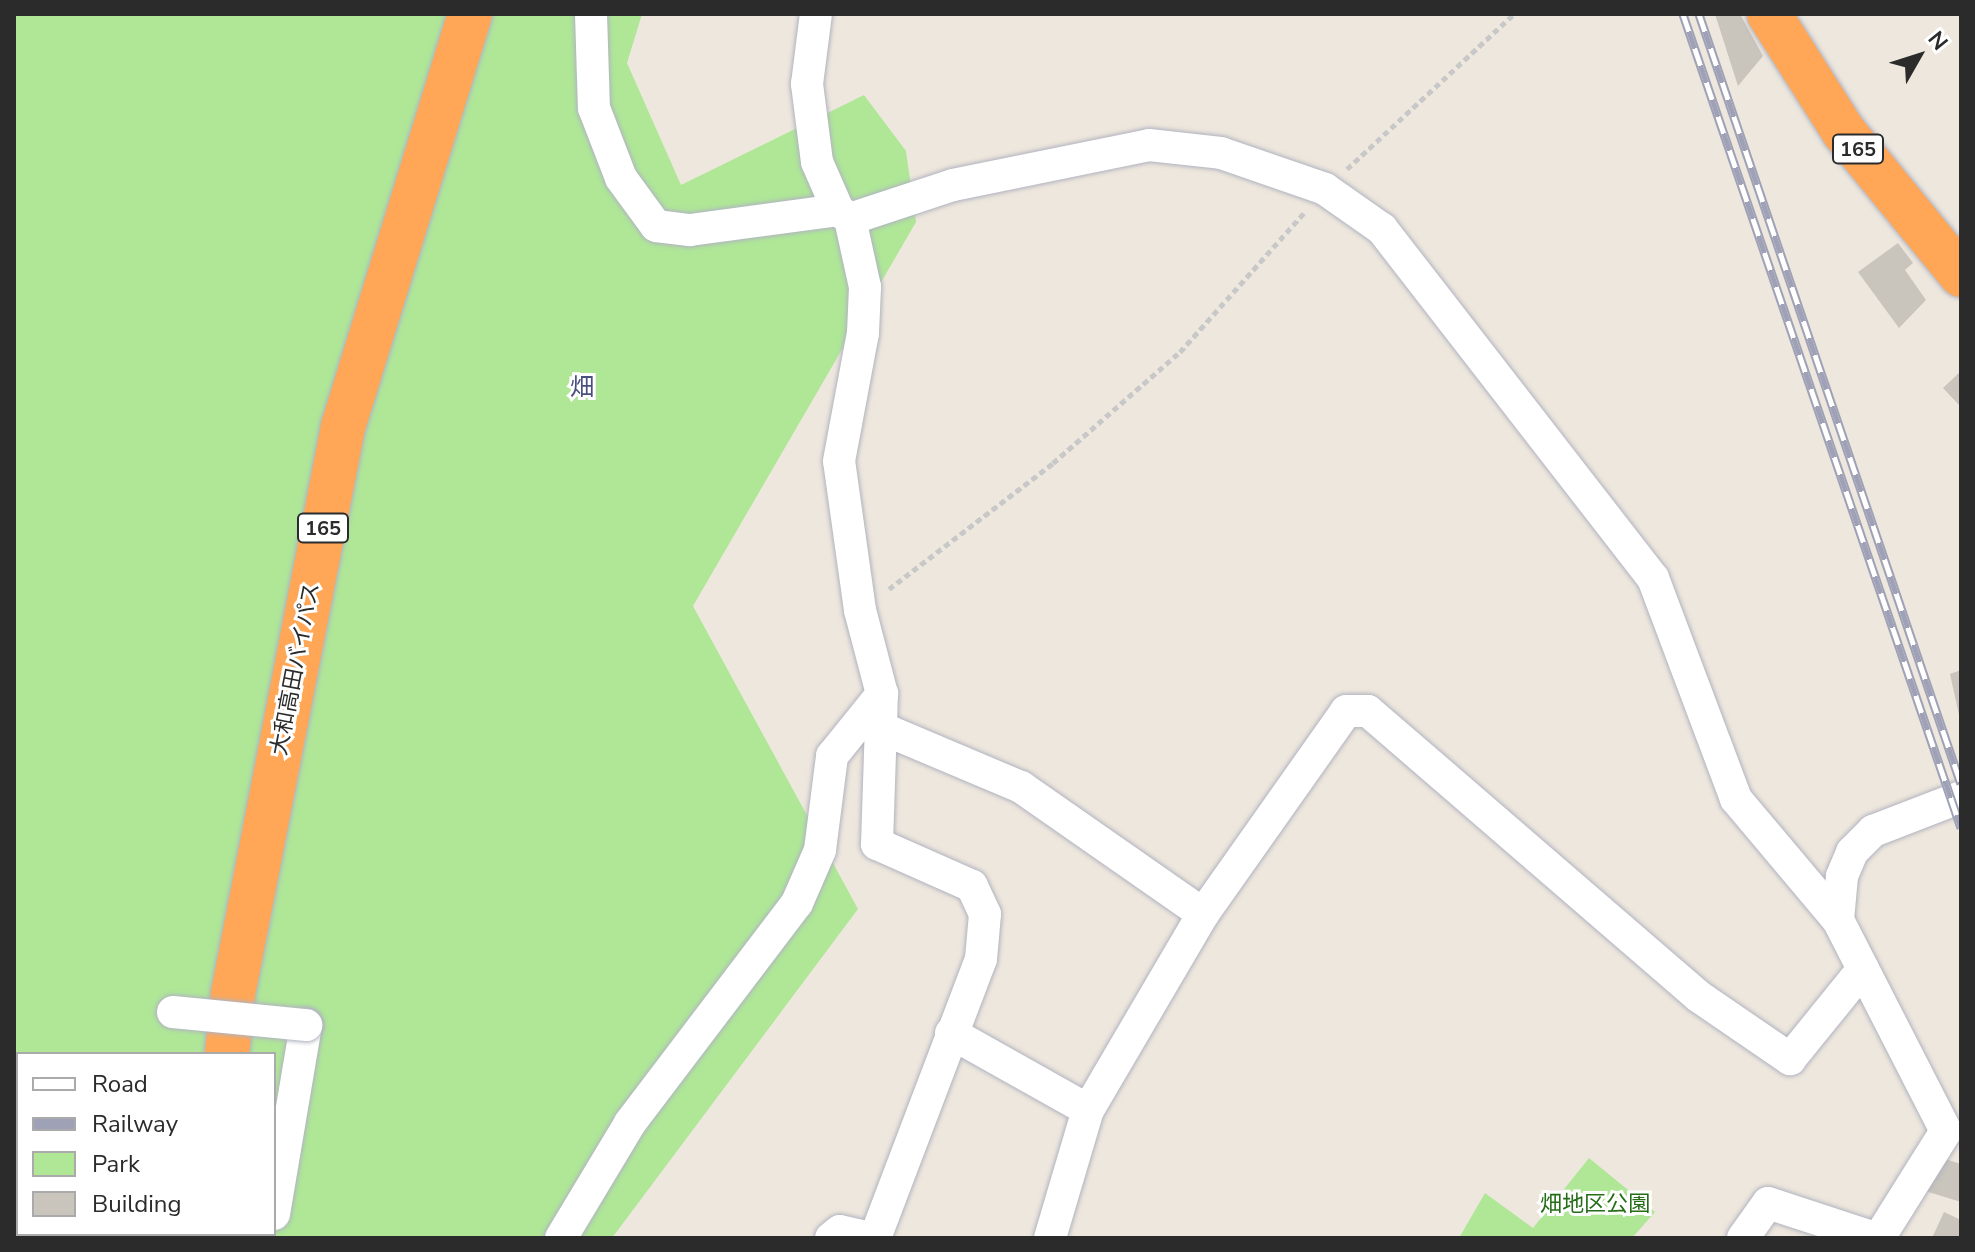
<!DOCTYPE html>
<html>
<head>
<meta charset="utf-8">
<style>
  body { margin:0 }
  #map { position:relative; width:1975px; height:1252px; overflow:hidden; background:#eee7dd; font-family:"Nunito Sans","Noto Sans JP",sans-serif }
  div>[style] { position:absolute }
  .green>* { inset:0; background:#afe797 }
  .building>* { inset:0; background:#c9c4bc }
  .path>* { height:5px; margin-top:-2.5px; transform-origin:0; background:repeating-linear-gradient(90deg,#c8c8c8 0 6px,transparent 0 10px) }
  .roads { filter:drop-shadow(0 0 2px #b1b3c0) drop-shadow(0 0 2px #b1b3c0) }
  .minor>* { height:32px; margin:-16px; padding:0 16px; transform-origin:16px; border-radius:16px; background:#fff }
  .highway>* { height:44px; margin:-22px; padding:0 22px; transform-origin:22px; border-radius:22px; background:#ffa757 }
  .rail>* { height:9px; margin-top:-4.5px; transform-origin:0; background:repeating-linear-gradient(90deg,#fff 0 18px,#9fa2b7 0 36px); box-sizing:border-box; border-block:2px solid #9fa2b7 }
  .bridges { filter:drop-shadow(0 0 2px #b1b3c0) drop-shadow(0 0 2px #b1b3c0) }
  .minor-bridge>* { height:32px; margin:-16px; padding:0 16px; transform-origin:16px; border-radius:16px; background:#fff }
  span { translate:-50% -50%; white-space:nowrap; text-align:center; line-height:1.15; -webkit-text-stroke:6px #fff; paint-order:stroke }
  .shield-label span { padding:2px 6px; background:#fff; border:2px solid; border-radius:6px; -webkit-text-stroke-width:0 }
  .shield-label { font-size:20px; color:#2b2b2b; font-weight:700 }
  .street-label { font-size:22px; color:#2b2b2b }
  .park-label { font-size:22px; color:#256d16 }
  .neighbourhood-label { font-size:24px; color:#49507f }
  .frame { position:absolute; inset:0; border:16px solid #2b2b2b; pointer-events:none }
  .legend { position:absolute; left:16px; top:1052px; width:260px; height:184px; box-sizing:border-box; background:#fff; border:2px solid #aaa; margin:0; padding:10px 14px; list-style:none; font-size:24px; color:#2b2b2b }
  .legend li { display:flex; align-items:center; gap:16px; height:40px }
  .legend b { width:40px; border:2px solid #aaa }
  .north { position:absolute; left:1879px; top:16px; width:80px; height:80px; -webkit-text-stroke:6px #fff; paint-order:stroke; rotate:51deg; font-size:22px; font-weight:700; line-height:32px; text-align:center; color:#2b2b2b }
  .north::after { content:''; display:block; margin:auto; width:28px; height:36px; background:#2b2b2b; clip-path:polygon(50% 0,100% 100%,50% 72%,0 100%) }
</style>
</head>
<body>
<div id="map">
  <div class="green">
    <div style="clip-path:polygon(evenodd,14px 14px,642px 14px,627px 63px,681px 185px,864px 95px,906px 151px,916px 222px,693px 606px,858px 909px,612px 1238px,14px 1238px,14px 14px,18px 1054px,274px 1054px,274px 1234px,18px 1234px,18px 1054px)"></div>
    <div style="clip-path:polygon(1589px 1158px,1655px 1212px,1632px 1238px,1459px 1238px,1485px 1193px,1533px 1228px)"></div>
  </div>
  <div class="building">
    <div style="clip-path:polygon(1715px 14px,1740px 14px,1763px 56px,1738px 86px)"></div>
    <div style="clip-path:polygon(1898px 243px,1913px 263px,1905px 270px,1926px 300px,1899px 328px,1858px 272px)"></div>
    <div style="clip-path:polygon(1961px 371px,1961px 407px,1943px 388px)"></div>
    <div style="clip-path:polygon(1961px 670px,1961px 724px,1950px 674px)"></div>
    <div style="clip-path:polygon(18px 1064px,18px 1234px,127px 1238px,14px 1238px)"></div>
    <div style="clip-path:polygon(1935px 1156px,1961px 1164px,1961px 1202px,1922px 1190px)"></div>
    <div style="clip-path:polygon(1944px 1212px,1961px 1220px,1961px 1238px,1932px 1238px)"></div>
  </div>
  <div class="path">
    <div style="left:1347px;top:169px;width:228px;rotate:-42.9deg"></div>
    <div style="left:889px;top:589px;width:207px;rotate:-37.5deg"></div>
    <div style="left:1053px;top:463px;width:169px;rotate:-41.2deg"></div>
    <div style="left:1180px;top:352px;width:186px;rotate:-48.3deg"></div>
  </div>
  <div class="roads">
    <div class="minor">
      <div style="left:591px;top:14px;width:94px;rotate:88.2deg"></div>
      <div style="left:594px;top:108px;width:75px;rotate:68.9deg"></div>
      <div style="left:621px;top:178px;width:59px;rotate:53.9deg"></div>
      <div style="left:656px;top:226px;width:34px;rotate:7deg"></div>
      <div style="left:690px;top:230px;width:149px;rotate:-7.7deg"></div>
      <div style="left:850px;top:219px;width:108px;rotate:-18.3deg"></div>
      <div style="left:953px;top:185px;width:200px;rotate:-11.5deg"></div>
      <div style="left:1149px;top:145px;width:72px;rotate:6.3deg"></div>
      <div style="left:1221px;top:153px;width:110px;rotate:19.1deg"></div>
      <div style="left:1325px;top:189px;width:70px;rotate:35.1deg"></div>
      <div style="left:1382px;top:229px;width:442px;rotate:52.2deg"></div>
      <div style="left:1653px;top:578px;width:236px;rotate:69.4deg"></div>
      <div style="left:1736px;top:799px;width:158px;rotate:49.9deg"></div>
      <div style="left:1838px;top:920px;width:237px;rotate:62.9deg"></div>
      <div style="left:1946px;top:1131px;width:126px;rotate:122.1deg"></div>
      <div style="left:881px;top:728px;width:152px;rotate:22.9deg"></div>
      <div style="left:1021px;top:787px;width:222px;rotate:34.9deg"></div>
      <div style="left:1838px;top:920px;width:44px;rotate:-84.8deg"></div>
      <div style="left:1842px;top:876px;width:26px;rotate:-67deg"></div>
      <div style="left:1852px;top:852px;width:30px;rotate:-45deg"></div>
      <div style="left:1873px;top:831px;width:94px;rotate:-21.1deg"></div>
      <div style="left:951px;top:1033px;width:157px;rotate:29.3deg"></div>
      <div style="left:274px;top:1214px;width:192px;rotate:-80.4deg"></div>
      <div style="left:561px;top:1238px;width:134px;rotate:-59deg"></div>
      <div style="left:630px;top:1123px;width:276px;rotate:-52.8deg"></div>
      <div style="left:797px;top:903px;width:58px;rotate:-66.5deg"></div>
      <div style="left:820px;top:850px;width:95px;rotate:-82.7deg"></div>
      <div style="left:832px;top:756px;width:80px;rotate:-51.1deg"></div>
      <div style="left:882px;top:694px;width:87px;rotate:-104.7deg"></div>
      <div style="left:860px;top:610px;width:150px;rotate:-98deg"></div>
      <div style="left:839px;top:461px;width:130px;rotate:-79.4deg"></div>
      <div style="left:863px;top:333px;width:46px;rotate:-87.5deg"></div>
      <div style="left:865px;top:287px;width:70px;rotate:-102.4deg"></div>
      <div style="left:850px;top:219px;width:15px;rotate:-143deg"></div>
      <div style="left:838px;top:210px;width:52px;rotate:-113.6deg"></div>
      <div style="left:817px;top:162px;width:79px;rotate:-97.3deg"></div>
      <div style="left:807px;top:84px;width:71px;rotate:-82.7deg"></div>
      <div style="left:831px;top:1238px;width:11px;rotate:-38deg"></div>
      <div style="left:840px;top:1231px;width:32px;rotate:13deg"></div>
      <div style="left:875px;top:1238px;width:298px;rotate:-69.2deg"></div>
      <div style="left:981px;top:959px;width:45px;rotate:-84.9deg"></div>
      <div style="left:985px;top:914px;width:31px;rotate:-115deg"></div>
      <div style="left:972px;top:886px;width:104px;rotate:-156.1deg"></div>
      <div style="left:877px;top:844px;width:150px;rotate:-88.1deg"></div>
      <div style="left:1050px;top:1238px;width:134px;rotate:-73.5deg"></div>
      <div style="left:1088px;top:1110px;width:227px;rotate:-59.6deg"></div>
      <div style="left:1203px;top:914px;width:248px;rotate:-54.8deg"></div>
      <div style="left:1346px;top:711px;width:22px"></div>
      <div style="left:1368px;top:711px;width:436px;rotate:40.8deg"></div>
      <div style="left:1698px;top:996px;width:112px;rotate:34.4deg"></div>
      <div style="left:1790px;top:1059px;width:116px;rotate:-51deg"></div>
      <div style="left:1743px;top:1238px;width:43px;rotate:-54.5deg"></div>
      <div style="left:1768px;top:1203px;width:113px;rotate:18.1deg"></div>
    </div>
    <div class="highway">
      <div style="left:1769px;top:14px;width:140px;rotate:57.6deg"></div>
      <div style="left:1844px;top:132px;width:185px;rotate:50.7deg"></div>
      <div style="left:227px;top:1054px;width:60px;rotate:-84.3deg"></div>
      <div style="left:233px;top:994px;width:578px;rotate:-79.02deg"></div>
      <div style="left:343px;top:427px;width:432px;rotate:-72.9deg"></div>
      <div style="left:209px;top:1238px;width:4px;rotate:-90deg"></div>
    </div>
  </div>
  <div class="rail">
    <div style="left:1683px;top:14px;width:860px;rotate:71.14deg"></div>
    <div style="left:1699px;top:14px;width:813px;rotate:71.21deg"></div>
  </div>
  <div class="bridges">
    <div class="minor-bridge">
      <div style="left:173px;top:1012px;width:134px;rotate:5.6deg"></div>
    </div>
  </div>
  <div class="shield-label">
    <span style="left:1858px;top:149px">165</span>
    <span style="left:323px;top:528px">165</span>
  </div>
  <div class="street-label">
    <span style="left:296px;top:669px;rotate:-79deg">大和高田バイパス</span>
  </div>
  <div class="park-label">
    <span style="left:1595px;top:1205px">畑地区公園</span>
  </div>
  <div class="neighbourhood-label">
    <span style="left:582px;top:388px">畑</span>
  </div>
  <div class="frame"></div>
  <ul class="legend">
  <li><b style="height:10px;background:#fff"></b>Road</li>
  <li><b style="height:10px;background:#9fa2b7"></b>Railway</li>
  <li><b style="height:22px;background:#afe797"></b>Park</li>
  <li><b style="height:22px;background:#c9c4bc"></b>Building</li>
  </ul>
  <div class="north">N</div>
</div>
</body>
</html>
